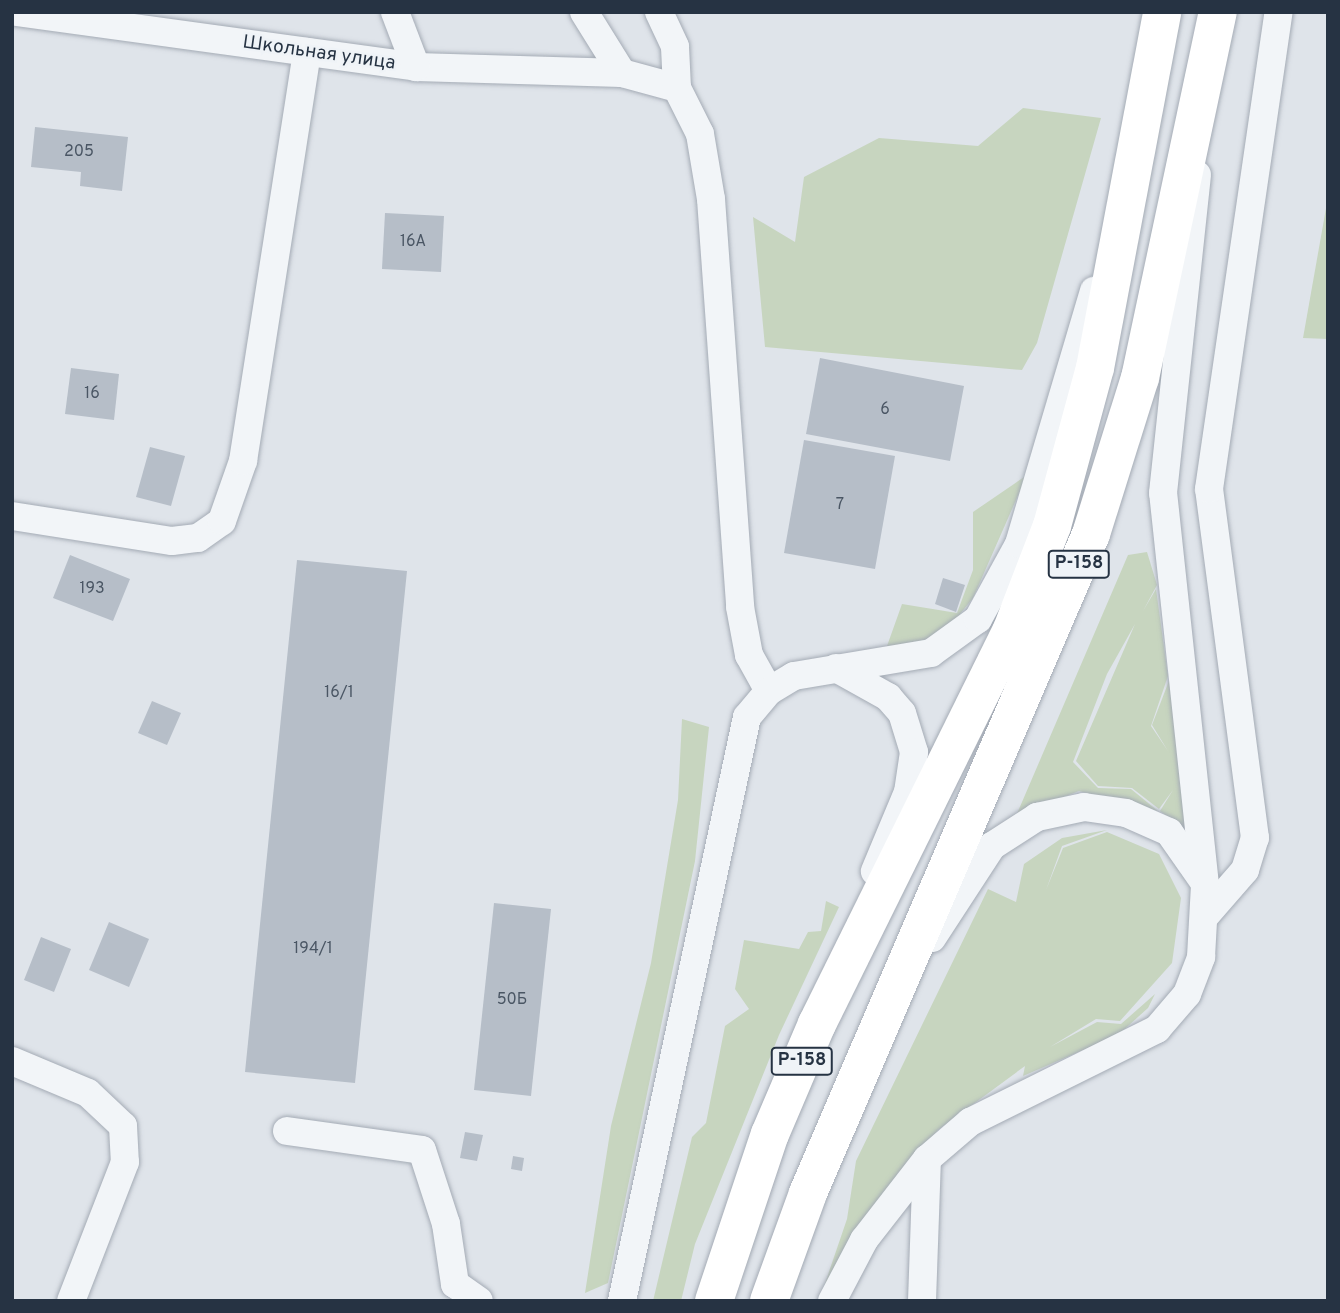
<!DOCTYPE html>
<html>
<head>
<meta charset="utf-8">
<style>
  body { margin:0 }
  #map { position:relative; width:1340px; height:1313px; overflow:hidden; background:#dfe4ea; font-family:Overpass,sans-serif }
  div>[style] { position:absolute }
  .green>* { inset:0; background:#c7d5bf }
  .building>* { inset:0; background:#b6bec8 }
  .roads { filter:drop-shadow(0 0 2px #a4abb5) drop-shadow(0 0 2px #a4abb5) }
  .minor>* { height:28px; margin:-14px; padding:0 14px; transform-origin:14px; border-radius:14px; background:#f2f5f8 }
  .highway>* { height:38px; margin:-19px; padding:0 19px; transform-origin:19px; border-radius:19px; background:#fff }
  span { translate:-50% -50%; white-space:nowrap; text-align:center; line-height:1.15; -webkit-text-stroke:5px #eff3f7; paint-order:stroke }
  .number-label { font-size:16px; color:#4a5664 }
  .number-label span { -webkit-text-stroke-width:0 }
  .shield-label span { padding:2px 5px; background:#eff3f7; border:2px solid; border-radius:5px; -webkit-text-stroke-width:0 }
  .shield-label { font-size:18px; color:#263343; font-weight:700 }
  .street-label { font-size:19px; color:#263343 }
  .frame { position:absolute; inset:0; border:14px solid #263343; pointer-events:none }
</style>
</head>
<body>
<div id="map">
  <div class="green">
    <div style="clip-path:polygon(1023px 108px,1101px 118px,1037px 343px,1022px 370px,765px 347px,753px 217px,795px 242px,804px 177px,879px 138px,978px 146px)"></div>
    <div style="clip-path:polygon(1328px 197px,1328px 339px,1303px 338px)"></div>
    <div style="clip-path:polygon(1027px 475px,973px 598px,956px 619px,927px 640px,902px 649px,887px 646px,902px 604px,957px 613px,973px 570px,973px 512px)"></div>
    <div style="clip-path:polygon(1147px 552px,1157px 585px,1143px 611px,1156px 589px,1168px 676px,1151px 726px,1168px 751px,1152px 725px,1172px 673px,1193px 835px,1160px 811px,1173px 790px,1159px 809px,1132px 788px,1098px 786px,1076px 761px,1135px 624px,1107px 674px,1073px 762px,1098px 788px,1131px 789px,1158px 811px,1079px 791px,1016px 816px,1128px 555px)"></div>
    <div style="clip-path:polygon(682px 719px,709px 727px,695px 861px,608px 1283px,585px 1293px,611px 1126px,651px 963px,678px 800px)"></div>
    <div style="clip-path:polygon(1107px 830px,1062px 846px,1046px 890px,1063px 848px,1107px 832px,1159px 854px,1181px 898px,1172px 963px,1120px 1021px,1096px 1019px,1050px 1047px,1097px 1022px,1121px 1024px,1155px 994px,1148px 1008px,1118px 1035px,1023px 1076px,1025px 1066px,938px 1130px,898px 1175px,819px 1301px,847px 1219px,856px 1161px,988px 889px,1016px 902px,1024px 864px,1062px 838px)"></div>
    <div style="clip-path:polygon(826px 901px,839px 907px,779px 1035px,695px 1244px,681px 1301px,653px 1301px,692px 1137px,706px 1123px,725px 1026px,749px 1009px,735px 989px,744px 940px,799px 949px,808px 932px,821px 931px)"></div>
  </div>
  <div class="building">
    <div style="clip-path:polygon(35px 127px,128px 137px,122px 191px,80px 186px,81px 172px,31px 167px)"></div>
    <div style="clip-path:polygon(385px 213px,444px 216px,441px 272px,382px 269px)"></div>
    <div style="clip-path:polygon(820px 358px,964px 386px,950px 461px,806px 434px)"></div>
    <div style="clip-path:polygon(71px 368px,119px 374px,114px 420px,65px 414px)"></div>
    <div style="clip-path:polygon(804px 440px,895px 456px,875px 569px,784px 553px)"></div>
    <div style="clip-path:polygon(150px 447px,185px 456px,171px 506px,136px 497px)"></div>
    <div style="clip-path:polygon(70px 555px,130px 579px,113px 621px,53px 598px)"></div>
    <div style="clip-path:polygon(297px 560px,407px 571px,355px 1083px,245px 1072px)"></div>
    <div style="clip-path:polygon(943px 578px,965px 585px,956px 612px,935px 604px)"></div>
    <div style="clip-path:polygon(152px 701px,181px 713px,167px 745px,138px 733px)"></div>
    <div style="clip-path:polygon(494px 903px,551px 909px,531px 1096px,474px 1090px)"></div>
    <div style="clip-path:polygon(109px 922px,149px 939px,129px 987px,89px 970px)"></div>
    <div style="clip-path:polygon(41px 937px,71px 949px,54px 992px,24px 980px)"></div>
    <div style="clip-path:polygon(465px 1132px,483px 1135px,477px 1161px,460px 1158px)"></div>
    <div style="clip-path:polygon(513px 1156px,524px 1158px,522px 1171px,511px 1169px)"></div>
  </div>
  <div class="roads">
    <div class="minor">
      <div style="left:17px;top:12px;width:403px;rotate:7.8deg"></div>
      <div style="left:416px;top:67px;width:206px;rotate:1.7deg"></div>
      <div style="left:622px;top:73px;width:57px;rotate:15.3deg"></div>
      <div style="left:677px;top:88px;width:51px;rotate:63.4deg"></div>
      <div style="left:700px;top:134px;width:66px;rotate:80.4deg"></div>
      <div style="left:711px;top:199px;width:409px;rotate:85.9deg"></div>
      <div style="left:740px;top:607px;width:49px;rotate:79.4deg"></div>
      <div style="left:749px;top:655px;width:41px;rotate:60.9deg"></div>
      <div style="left:395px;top:12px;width:59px;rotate:69.1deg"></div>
      <div style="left:584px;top:12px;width:72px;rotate:58.1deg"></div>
      <div style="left:659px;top:12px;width:38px;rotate:65deg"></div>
      <div style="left:675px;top:47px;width:41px;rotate:87.2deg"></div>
      <div style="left:12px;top:516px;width:162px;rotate:8.9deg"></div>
      <div style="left:172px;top:541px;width:26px;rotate:-7deg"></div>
      <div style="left:198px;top:538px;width:29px;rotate:-35deg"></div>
      <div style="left:222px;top:521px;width:64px;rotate:-70.7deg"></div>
      <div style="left:243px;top:461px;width:414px;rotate:-81.1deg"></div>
      <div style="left:836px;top:668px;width:60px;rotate:29.1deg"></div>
      <div style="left:888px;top:697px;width:21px;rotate:49deg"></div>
      <div style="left:902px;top:713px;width:41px;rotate:72.9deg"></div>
      <div style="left:914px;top:752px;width:40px;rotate:98.5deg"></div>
      <div style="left:908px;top:792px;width:86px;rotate:112.7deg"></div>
      <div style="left:1205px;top:916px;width:61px;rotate:-49deg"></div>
      <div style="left:1245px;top:870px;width:34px;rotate:-73deg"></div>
      <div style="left:1255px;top:838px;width:352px;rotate:-97.5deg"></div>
      <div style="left:1209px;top:489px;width:482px;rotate:-81.7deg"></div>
      <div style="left:932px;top:938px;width:110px;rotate:-56.9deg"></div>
      <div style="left:992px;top:846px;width:54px;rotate:-32.8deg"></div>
      <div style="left:1037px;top:817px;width:48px;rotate:-12deg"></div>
      <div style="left:1084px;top:807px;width:42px;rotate:8.1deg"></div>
      <div style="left:1126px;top:813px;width:47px;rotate:23.8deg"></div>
      <div style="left:1169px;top:832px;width:61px;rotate:55deg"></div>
      <div style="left:12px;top:1061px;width:82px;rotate:22.8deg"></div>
      <div style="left:88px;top:1093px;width:48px;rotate:43.3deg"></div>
      <div style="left:123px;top:1126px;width:36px;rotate:87deg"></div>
      <div style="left:125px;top:1162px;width:149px;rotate:111.2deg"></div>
      <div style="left:287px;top:1131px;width:136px;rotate:8deg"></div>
      <div style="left:422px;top:1150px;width:78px;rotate:72deg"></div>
      <div style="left:446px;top:1224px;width:61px;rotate:81.5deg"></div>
      <div style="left:455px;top:1284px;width:29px;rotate:35deg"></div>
      <div style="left:622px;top:1301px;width:597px;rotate:-77.92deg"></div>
      <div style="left:747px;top:717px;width:34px;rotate:-50deg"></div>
      <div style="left:769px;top:691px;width:29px;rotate:-31deg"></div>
      <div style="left:794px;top:676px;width:139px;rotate:-9.5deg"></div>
      <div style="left:931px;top:653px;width:58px;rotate:-35.9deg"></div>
      <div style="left:978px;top:619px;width:85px;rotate:-61.3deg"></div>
      <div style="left:1019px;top:544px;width:264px;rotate:-73.5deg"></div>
      <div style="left:832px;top:1301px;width:69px;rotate:-62.3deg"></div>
      <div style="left:864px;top:1240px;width:103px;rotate:-52.1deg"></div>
      <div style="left:927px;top:1159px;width:57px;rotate:-40.7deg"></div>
      <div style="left:970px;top:1122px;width:209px;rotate:-26.4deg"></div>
      <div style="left:1157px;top:1029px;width:46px;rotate:-49.4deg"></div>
      <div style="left:1187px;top:994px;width:40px;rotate:-69deg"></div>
      <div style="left:1201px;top:957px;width:72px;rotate:-86.8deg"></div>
      <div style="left:1205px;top:885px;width:394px;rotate:-96.1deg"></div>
      <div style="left:1163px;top:493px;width:320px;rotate:-83.9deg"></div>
      <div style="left:922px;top:1301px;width:142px;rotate:-88deg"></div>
    </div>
    <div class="highway">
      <div style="left:714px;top:1301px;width:176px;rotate:-71.5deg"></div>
      <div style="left:770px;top:1134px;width:120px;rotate:-66.9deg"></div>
      <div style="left:817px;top:1024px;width:437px;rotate:-63.7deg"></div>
      <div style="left:1011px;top:632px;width:114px;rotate:-68.9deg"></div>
      <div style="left:1052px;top:526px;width:164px;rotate:-74.8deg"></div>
      <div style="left:1095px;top:368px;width:362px;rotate:-79.3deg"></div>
      <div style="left:769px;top:1301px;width:115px;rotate:-70.1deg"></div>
      <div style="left:808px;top:1193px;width:717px;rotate:-66.76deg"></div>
      <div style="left:1091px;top:534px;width:164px;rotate:-72.6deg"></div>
      <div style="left:1140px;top:378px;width:374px;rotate:-78deg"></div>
    </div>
  </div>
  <div class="number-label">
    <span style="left:79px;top:152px">205</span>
    <span style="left:413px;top:242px">16А</span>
    <span style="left:92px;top:394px">16</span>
    <span style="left:885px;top:410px">6</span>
    <span style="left:840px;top:505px">7</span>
    <span style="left:92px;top:589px">193</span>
    <span style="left:339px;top:693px">16/1</span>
    <span style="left:313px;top:949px">194/1</span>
    <span style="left:512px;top:1000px">50Б</span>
  </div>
  <div class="shield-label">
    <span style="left:1079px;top:564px">Р-158</span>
    <span style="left:802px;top:1061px">Р-158</span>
  </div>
  <div class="street-label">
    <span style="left:319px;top:54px;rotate:8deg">Школьная улица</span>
  </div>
  <div class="frame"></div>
</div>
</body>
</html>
